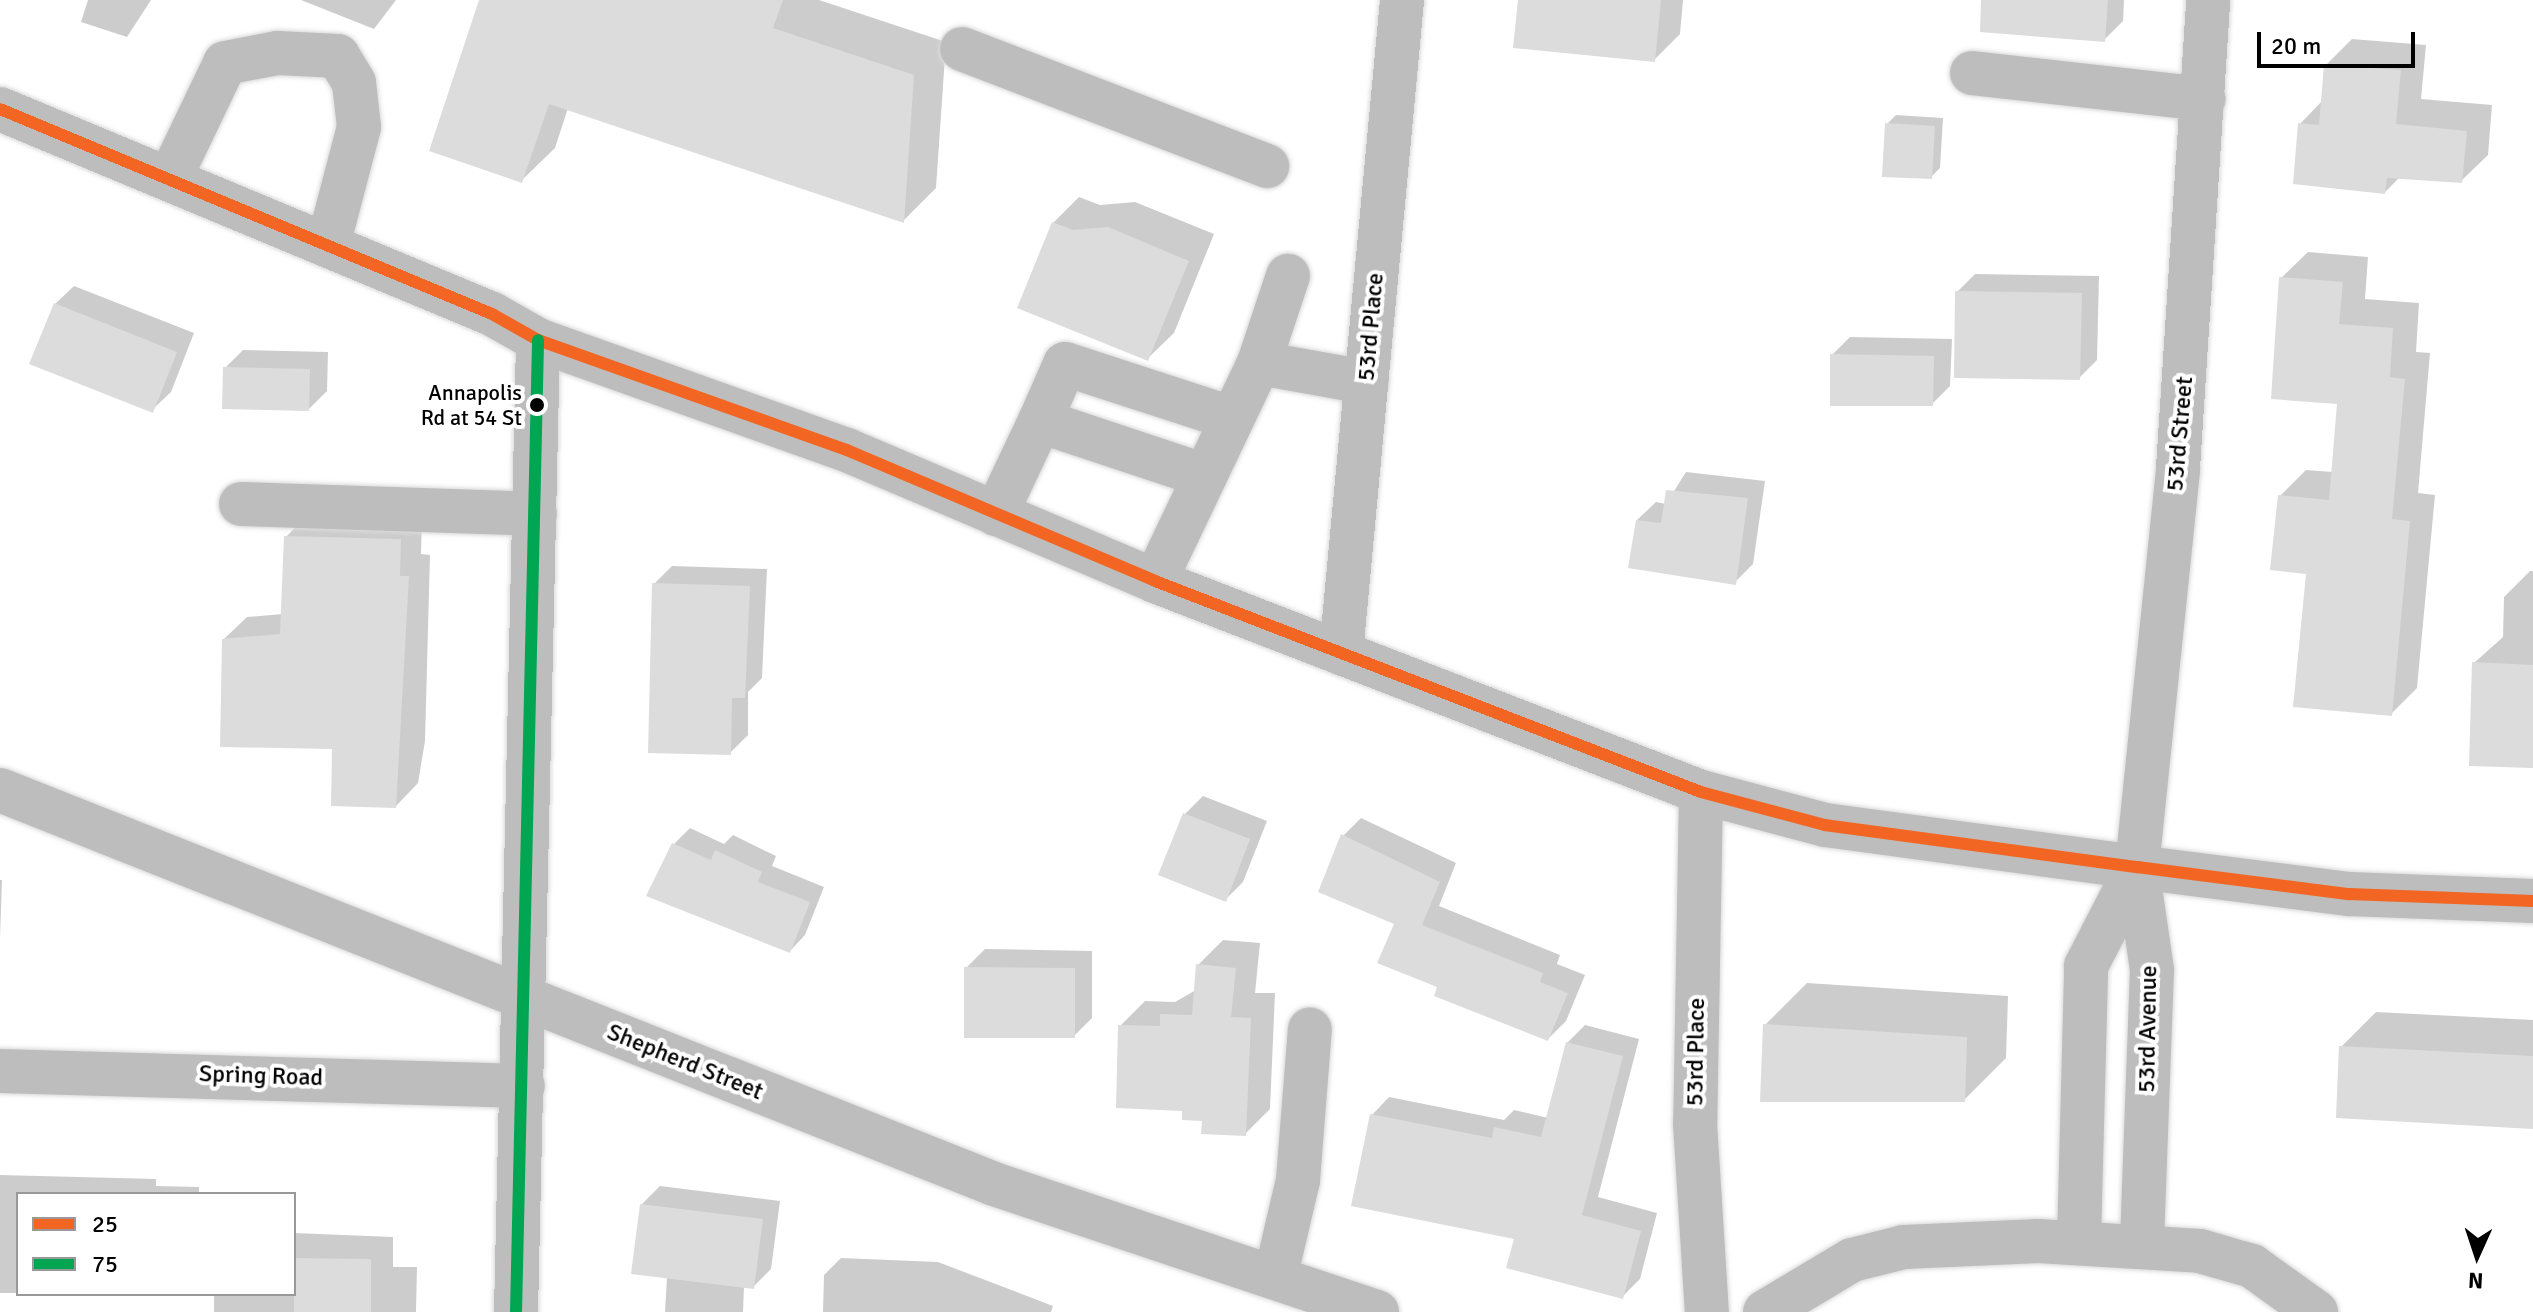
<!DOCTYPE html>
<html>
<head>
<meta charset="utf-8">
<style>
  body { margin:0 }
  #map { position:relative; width:2533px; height:1312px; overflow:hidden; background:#fff; font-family:Signika,sans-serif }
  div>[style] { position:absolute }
  .shadow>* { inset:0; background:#0003 }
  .building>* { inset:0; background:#dcdcdc }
  .roads { filter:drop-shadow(0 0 2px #dbdbdb) drop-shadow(0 0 2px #dbdbdb) }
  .minor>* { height:44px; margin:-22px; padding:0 22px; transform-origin:22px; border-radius:22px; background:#bdbdbd }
  .major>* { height:44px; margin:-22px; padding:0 22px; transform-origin:22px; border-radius:22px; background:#bdbdbd }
  .bus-1>* { height:12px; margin:-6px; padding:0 6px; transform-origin:6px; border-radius:6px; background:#f26522 }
  .bus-2>* { height:12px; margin:-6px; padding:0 6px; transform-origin:6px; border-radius:6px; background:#00a651 }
  .dots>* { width:22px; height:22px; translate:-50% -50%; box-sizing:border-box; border:4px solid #fff; border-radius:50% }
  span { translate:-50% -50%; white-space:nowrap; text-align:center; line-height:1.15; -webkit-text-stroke:8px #fff; paint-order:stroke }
  .bus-label { font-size:22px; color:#000 }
  .right { translate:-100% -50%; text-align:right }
  .street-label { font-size:24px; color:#000 }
  .legend { position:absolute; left:16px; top:1192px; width:280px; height:104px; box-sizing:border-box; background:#fff; border:2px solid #999; margin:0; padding:10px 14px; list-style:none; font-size:24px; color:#000 }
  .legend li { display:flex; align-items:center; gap:16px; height:40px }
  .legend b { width:40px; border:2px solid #999 }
  .north { position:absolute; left:2437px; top:1216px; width:80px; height:80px; -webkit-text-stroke:6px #fff; paint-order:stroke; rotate:183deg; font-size:22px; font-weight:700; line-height:32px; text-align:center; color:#000 }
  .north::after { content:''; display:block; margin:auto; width:28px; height:36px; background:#000; clip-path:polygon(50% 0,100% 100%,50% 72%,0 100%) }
  .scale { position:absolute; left:2257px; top:32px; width:158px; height:36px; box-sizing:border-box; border:4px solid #000; border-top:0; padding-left:10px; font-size:24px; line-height:28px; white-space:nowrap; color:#000; -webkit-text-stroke:6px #fff; paint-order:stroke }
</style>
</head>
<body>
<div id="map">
  <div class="shadow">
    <div style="clip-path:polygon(88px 0,151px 0,127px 37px,81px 22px)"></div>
    <div style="clip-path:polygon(301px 0,396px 0,374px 29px)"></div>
    <div style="clip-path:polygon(481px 0,819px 0,946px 42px,936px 188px,903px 221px,568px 108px,555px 148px,522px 180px)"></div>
    <div style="clip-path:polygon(1520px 0,1683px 0,1680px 34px,1654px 60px)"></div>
    <div style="clip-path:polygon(2017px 0,2124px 0,2123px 21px,2104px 40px)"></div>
    <div style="clip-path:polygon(2352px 39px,2426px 45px,2421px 99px,2492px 105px,2488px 155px,2461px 181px,2400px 177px,2385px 192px,2300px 124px,2323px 100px,2326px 65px)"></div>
    <div style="clip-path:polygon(1896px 115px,1943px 118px,1940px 168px,1931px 177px,1887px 124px)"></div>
    <div style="clip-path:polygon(1079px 197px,1100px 205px,1135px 202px,1214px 234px,1174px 333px,1147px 359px,1053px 223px)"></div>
    <div style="clip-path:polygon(2308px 252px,2368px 257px,2365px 299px,2419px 303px,2416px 352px,2430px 353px,2418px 493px,2435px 495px,2417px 688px,2391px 714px,2309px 572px,2280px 496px,2306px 470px,2333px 472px,2339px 402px,2281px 278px)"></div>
    <div style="clip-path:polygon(1975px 274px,2099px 276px,2097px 360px,2079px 378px,1957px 292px)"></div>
    <div style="clip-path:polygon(74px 286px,194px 333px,171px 392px,152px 410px,55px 304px)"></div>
    <div style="clip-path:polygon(1850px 337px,1952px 339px,1950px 386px,1932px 404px,1832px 355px)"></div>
    <div style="clip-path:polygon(243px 350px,328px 352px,327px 391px,309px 409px,225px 368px)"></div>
    <div style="clip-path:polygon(1686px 472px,1765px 481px,1753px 564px,1735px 582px,1637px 520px,1656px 502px,1666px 504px)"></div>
    <div style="clip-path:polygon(308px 514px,422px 518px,421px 554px,430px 555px,425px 741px,418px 783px,396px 806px,224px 639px,247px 617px,283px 614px,286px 537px)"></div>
    <div style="clip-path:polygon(672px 566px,767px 569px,762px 678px,748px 692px,748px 735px,730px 753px,654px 584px)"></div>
    <div style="clip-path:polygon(2530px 571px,2533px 571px,2533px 766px,2474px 663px,2503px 637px,2504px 597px)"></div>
    <div style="clip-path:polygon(1203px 796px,1267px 821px,1243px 882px,1225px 900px,1185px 814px)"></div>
    <div style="clip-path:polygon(1361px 818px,1456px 863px,1439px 906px,1560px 955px,1557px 964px,1585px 975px,1566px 1021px,1548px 1039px,1439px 986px,1343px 836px)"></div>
    <div style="clip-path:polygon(690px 828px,724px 844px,733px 835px,776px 856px,772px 866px,824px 887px,805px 935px,790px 951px,674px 844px)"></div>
    <div style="clip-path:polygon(0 880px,2px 880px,0 938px)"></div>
    <div style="clip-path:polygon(1223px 940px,1260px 943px,1255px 993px,1275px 993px,1270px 1109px,1245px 1134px,1184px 1109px,1120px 1026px,1145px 1001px,1175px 1002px,1196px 990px,1198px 965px)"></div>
    <div style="clip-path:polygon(985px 949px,1092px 951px,1092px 1018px,1074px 1036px,966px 968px)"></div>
    <div style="clip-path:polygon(1807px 983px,2008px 996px,2006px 1058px,1964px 1100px,1765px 1025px)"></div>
    <div style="clip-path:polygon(2376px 1012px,2533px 1020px,2533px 1127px,2341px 1047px)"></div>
    <div style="clip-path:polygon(1585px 1025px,1639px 1039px,1598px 1197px,1657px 1213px,1640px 1279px,1622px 1297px,1516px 1237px,1372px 1115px,1389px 1097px,1504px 1120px,1514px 1110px,1548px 1118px,1567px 1043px)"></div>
    <div style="clip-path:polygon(0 1175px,156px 1179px,156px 1186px,199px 1187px,199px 1194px,18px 1194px,18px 1293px,0 1293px)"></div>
    <div style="clip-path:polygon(660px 1186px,780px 1201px,771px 1269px,753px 1287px,744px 1286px,743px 1312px,665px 1312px,667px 1277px,642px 1204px)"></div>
    <div style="clip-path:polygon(294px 1233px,393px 1237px,393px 1267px,417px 1267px,416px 1312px,214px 1312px,214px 1294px,294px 1294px)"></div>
    <div style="clip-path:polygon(841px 1258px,938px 1262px,1053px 1306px,1051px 1312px,823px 1312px,824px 1275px)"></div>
  </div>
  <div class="building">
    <div style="clip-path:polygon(479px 0,783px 0,773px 28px,914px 75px,904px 223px,549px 104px,522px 183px,429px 151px)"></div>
    <div style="clip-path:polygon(1518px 0,1661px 0,1655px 62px,1513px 48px)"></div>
    <div style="clip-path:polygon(1981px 0,2108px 0,2105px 42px,1980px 32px)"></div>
    <div style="clip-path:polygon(2324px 65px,2401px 70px,2396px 124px,2467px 131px,2462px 183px,2387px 178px,2385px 194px,2293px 184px,2298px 123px,2319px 125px)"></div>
    <div style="clip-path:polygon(1885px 123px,1935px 126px,1932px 179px,1882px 177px)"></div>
    <div style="clip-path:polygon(1052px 222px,1073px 230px,1108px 227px,1189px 261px,1148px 361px,1017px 308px)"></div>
    <div style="clip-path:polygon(2279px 277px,2343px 282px,2339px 324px,2393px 328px,2390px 377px,2405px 379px,2392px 519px,2410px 521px,2392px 716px,2293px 707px,2306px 574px,2270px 570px,2278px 495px,2329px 500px,2337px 404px,2271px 399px)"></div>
    <div style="clip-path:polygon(1955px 291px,2082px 293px,2080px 380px,1954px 378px)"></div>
    <div style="clip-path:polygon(54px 303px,177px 352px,153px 413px,29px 364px)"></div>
    <div style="clip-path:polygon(1830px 354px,1934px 356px,1933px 406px,1830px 406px)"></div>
    <div style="clip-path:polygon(223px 367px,310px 369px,309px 411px,222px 409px)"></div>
    <div style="clip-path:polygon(1666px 490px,1748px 498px,1736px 585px,1628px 568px,1636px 520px,1661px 523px)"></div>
    <div style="clip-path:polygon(284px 536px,401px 539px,400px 576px,409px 576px,396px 808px,331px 806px,332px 749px,220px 747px,222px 639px,280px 634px)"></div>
    <div style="clip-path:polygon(652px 583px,750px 586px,745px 698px,732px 698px,731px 755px,648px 753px)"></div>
    <div style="clip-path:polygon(2472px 662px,2533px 665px,2533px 768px,2469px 766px)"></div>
    <div style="clip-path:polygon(1183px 813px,1250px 839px,1226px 902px,1158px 875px)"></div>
    <div style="clip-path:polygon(1341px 834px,1440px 882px,1422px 925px,1543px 973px,1540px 982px,1568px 993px,1548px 1041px,1434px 996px,1437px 987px,1377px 963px,1394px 924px,1318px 892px)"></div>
    <div style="clip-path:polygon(672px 843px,711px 860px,715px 850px,762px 872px,758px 882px,810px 902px,790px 953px,646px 896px)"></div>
    <div style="clip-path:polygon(1196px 964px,1236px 968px,1231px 1017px,1251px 1018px,1246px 1136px,1201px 1134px,1202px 1121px,1182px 1120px,1182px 1111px,1116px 1108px,1118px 1025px,1160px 1026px,1160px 1014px,1192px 1015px)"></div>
    <div style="clip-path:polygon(964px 967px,1075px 968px,1075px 1038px,964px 1038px)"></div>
    <div style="clip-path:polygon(1763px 1024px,1967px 1037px,1965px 1102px,1760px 1102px)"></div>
    <div style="clip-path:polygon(1566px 1042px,1623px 1056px,1582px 1215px,1641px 1231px,1623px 1299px,1506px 1268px,1514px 1239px,1351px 1206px,1370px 1114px,1492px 1138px,1494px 1127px,1541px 1137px)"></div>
    <div style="clip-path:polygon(2339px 1046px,2533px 1056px,2533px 1129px,2336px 1118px)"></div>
    <div style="clip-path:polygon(640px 1204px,763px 1219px,754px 1289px,631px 1274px)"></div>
    <div style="clip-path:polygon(294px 1258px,371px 1259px,371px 1312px,294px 1312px)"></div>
  </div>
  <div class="roads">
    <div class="minor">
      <div style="left:962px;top:49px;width:327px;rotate:21deg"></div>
      <div style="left:1972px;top:73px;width:233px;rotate:6.4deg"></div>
      <div style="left:170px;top:178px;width:127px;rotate:-64.4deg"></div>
      <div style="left:225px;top:63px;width:54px;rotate:-10.7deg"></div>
      <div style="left:278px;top:53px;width:60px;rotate:2.9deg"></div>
      <div style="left:338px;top:56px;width:31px;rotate:59deg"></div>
      <div style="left:354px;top:83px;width:44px;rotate:83.5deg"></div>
      <div style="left:359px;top:127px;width:122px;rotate:104.7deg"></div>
      <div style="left:1259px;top:363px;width:92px;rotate:-71.6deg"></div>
      <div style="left:1040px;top:421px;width:62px;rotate:-66.3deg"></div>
      <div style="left:1065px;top:364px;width:175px;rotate:18deg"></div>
      <div style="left:241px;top:504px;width:294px;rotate:1.9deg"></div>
      <div style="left:996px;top:514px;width:103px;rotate:-64.7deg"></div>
      <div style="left:1040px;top:421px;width:174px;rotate:18.4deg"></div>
      <div style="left:1155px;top:581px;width:242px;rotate:-64.5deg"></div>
      <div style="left:1259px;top:363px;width:109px;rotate:10.1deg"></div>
      <div style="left:1341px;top:653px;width:656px;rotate:-84.66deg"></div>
      <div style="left:0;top:790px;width:1069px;rotate:21.62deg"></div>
      <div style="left:994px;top:1184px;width:404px;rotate:18.5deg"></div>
      <div style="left:1701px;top:792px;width:331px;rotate:91deg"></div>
      <div style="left:1695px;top:1123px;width:189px;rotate:86.4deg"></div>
      <div style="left:0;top:1071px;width:523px;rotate:1.64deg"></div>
      <div style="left:2079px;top:1241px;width:275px;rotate:-88.5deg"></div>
      <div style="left:2086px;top:966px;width:111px;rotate:-62.7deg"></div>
      <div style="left:2142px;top:1242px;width:272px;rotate:-87.9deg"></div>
      <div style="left:2152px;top:970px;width:104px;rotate:-98.3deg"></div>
      <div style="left:2137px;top:867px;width:401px;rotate:-84.1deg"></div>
      <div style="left:2178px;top:468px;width:469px;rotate:-86.3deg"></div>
      <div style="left:1276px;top:1274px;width:97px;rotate:-76.8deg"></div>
      <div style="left:1298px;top:1180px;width:151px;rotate:-85.5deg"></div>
      <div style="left:516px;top:1312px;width:972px;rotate:-88.7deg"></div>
      <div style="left:1765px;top:1312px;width:101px;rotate:-30.9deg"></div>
      <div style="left:1852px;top:1260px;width:54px;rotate:-14deg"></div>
      <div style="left:1904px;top:1247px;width:134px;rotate:-2.6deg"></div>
      <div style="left:2038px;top:1241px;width:162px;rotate:3.5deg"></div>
      <div style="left:2200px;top:1251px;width:54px;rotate:16.1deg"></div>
      <div style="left:2252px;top:1266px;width:79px;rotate:35.7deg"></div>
    </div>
    <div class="major">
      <div style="left:0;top:109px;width:533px;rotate:22.62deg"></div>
      <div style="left:492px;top:314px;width:53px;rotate:29.5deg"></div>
      <div style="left:538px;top:340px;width:328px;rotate:19.6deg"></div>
      <div style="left:847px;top:450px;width:335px;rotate:23deg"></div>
      <div style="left:1155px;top:581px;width:585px;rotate:21.13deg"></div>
      <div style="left:1701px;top:792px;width:128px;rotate:14.9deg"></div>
      <div style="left:1825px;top:825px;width:315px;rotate:7.7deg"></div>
      <div style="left:2137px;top:867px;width:214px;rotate:7.3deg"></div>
      <div style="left:2349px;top:894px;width:184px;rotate:2.2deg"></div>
    </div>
  </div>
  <div class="bus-1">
    <div style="left:0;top:109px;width:533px;rotate:22.62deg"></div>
    <div style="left:492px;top:314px;width:53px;rotate:29.5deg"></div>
    <div style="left:538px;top:340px;width:328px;rotate:19.6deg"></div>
    <div style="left:847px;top:450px;width:335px;rotate:23deg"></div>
    <div style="left:1155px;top:581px;width:585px;rotate:21.13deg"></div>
    <div style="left:1701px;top:792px;width:128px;rotate:14.9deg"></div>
    <div style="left:1825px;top:825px;width:315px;rotate:7.7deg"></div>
    <div style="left:2137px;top:867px;width:214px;rotate:7.3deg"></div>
    <div style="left:2349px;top:894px;width:184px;rotate:2.2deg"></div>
  </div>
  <div class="bus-2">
    <div style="left:516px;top:1312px;width:972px;rotate:-88.7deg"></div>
  </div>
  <div class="dots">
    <div style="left:537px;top:405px;background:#000"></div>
  </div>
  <div class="bus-label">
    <span class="right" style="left:522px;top:405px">Annapolis<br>Rd at 54 St</span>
  </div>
  <div class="street-label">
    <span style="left:1371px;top:327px;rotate:-85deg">53rd Place</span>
    <span style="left:2180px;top:434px;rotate:-85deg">53rd Street</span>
    <span style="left:2148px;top:1029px;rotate:-89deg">53rd Avenue</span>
    <span style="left:1696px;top:1052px;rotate:-89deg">53rd Place</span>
    <span style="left:685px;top:1062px;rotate:22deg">Shepherd Street</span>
    <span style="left:261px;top:1076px;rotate:2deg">Spring Road</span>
  </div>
  <ul class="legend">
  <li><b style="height:10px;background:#f26522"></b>25</li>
  <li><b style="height:10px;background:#00a651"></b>75</li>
  </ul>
  <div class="north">N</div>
  <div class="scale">20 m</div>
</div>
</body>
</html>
